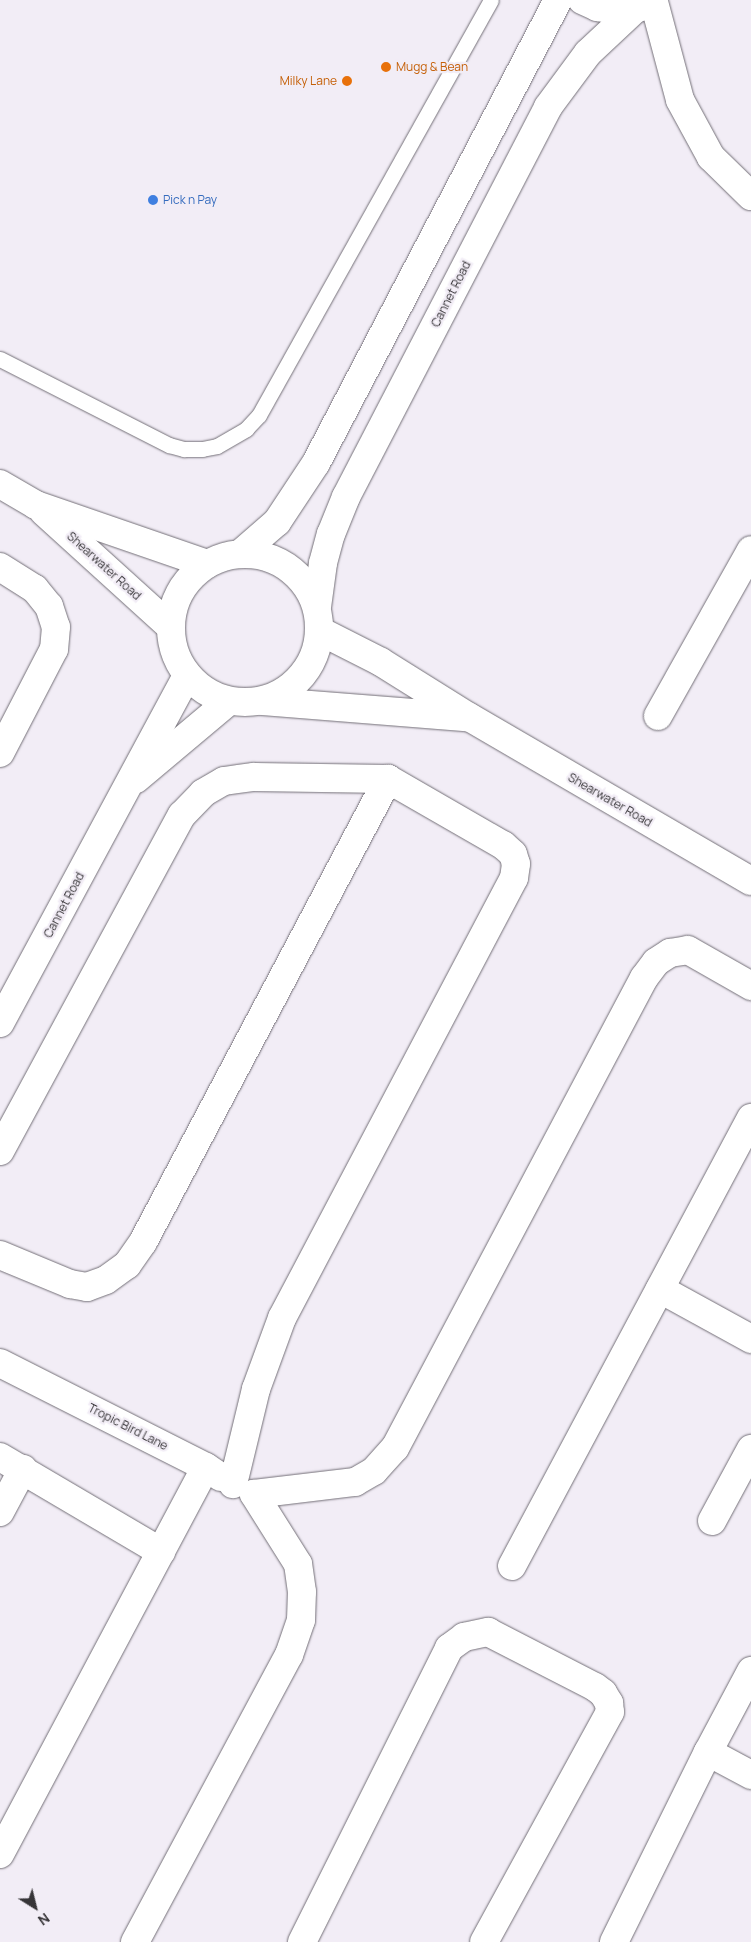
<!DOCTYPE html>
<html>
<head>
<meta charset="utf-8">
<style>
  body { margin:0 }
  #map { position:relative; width:751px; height:1942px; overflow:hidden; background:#f2edf6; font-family:Manrope,sans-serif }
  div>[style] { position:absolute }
  .roads { filter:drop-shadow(0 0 1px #736f77) drop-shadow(0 0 1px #736f77) }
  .lane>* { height:15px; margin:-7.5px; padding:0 7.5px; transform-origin:7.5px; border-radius:7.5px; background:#fff }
  .street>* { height:28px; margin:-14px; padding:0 14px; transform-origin:14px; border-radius:14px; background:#fff }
  .street>.ring { margin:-14px; padding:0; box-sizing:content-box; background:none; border:28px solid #fff; border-radius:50% }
  .dots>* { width:14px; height:14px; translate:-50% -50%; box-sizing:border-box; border:2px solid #f2edf6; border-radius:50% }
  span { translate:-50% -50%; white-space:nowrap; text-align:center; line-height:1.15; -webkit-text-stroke:4.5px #f2edf6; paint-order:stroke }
  .food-label { font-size:12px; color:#c56008 }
  .left { translate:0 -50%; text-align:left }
  .right { translate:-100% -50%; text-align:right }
  .shop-label { font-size:12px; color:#366cbe }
  .street-label { font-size:12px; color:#373538 }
  .north { position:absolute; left:10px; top:1882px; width:50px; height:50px; -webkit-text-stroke:4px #f2edf6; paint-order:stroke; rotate:144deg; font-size:14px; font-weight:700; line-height:20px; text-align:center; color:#373538 }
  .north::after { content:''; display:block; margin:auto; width:18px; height:22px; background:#373538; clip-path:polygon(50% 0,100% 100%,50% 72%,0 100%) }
</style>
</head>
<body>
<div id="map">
  <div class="roads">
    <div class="lane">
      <div style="left:0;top:359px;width:190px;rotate:27deg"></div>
      <div style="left:169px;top:445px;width:16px;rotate:15deg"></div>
      <div style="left:184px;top:449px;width:18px"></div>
      <div style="left:202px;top:449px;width:15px;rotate:-11deg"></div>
      <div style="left:217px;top:446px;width:34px;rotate:-30deg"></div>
      <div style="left:246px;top:429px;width:19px;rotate:-47deg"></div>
      <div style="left:259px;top:415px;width:475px;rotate:-60.8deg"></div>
    </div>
    <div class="street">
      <div style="left:582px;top:0;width:17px;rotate:25deg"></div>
      <div style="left:597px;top:7px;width:19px;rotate:9deg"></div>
      <div style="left:616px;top:10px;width:19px;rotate:-3deg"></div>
      <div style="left:635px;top:9px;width:9px;rotate:-18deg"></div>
      <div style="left:654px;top:2px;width:101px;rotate:75.1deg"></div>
      <div style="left:680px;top:100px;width:65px;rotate:61.5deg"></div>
      <div style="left:711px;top:157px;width:56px;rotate:44.3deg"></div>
      <div style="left:0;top:484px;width:42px;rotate:30.3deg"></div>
      <div style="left:36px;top:505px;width:181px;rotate:19deg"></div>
      <div style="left:44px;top:512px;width:171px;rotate:42.2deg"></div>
      <div style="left:240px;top:554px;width:49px;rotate:-40.9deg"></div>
      <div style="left:277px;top:522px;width:71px;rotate:-56.5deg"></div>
      <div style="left:316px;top:463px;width:522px;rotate:-62.4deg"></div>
      <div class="ring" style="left:171px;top:554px;width:120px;height:120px"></div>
      <div style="left:0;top:567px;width:41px;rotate:32.2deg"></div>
      <div style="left:35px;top:589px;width:22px;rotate:51deg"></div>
      <div style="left:49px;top:606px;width:22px;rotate:72deg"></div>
      <div style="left:56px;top:627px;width:22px;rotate:95deg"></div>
      <div style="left:54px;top:649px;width:117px;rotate:117.4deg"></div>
      <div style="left:317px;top:607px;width:44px;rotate:-82.2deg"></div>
      <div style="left:323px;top:563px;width:30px;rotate:-75deg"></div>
      <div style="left:331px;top:534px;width:40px;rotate:-68deg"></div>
      <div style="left:346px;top:497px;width:439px;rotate:-62.6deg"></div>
      <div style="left:548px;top:107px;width:67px;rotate:-53.5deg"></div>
      <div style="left:588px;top:53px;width:64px;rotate:-43.1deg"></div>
      <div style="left:320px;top:631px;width:68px;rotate:26.9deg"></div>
      <div style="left:381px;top:662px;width:104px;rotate:32deg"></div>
      <div style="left:469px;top:717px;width:326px;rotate:30.2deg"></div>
      <div style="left:261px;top:701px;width:205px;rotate:4.5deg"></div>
      <div style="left:658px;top:716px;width:190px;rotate:-60.7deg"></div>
      <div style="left:136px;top:779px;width:121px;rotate:-40deg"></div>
      <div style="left:0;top:1023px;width:395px;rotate:-61.7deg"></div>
      <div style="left:0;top:1151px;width:382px;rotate:-61.6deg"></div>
      <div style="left:182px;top:815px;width:30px;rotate:-46deg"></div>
      <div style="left:203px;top:793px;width:24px;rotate:-30deg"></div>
      <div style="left:224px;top:781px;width:30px;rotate:-8deg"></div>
      <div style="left:254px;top:777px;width:134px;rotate:0.9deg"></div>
      <div style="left:388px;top:779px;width:133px;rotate:29.9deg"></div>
      <div style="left:503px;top:845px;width:13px;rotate:42deg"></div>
      <div style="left:513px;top:854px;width:10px;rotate:73deg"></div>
      <div style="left:516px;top:864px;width:14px;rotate:98deg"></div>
      <div style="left:514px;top:878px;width:497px;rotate:117.8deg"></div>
      <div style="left:282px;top:1318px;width:76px;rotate:110.1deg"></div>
      <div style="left:256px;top:1389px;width:98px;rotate:103.6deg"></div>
      <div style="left:0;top:1255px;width:76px;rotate:22.5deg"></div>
      <div style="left:70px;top:1284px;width:17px;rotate:10deg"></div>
      <div style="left:87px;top:1287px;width:20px;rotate:-20deg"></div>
      <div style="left:106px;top:1280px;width:26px;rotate:-36deg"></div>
      <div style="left:127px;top:1265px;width:28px;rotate:-55deg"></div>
      <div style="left:143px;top:1242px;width:524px;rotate:-62.11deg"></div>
      <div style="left:660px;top:1289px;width:104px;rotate:28.8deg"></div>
      <div style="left:0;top:1363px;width:231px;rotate:26.8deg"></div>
      <div style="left:206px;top:1467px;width:18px;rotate:34deg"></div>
      <div style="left:0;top:1457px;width:187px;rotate:30.5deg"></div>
      <div style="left:254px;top:1494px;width:102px;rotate:-6.8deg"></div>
      <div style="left:355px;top:1482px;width:22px;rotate:-30deg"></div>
      <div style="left:374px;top:1471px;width:31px;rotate:-48deg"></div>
      <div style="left:395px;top:1448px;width:532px;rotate:-62.09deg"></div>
      <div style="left:644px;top:978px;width:20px;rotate:-53deg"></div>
      <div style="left:656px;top:962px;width:17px;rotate:-33deg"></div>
      <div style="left:670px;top:953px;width:18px;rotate:-9deg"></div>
      <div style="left:688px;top:950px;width:73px;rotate:29.7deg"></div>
      <div style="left:0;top:1512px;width:49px;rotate:-61.9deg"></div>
      <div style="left:712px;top:1521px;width:82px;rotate:-61.6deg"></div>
      <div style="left:512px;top:1566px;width:508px;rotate:-61.92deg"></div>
      <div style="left:708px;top:1752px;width:49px;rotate:28.1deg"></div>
      <div style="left:0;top:1854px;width:438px;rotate:-62deg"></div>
      <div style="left:135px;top:1942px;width:326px;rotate:-61.8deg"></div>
      <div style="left:289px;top:1655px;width:37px;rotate:-71deg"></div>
      <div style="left:301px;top:1620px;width:28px;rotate:-88deg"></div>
      <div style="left:302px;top:1592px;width:28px;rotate:-98deg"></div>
      <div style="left:298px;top:1564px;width:83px;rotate:-122.2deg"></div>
      <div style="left:302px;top:1942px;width:329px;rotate:-63.4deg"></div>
      <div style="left:449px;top:1648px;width:19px;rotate:-36deg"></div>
      <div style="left:464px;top:1637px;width:25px;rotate:-12deg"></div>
      <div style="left:488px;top:1632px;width:120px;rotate:27.2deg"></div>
      <div style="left:595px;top:1687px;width:10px;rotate:37deg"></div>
      <div style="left:603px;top:1693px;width:12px;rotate:59deg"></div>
      <div style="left:609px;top:1703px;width:9px;rotate:84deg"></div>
      <div style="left:610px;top:1712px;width:262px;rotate:118.7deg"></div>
      <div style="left:614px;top:1942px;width:212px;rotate:-63.7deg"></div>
      <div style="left:708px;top:1752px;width:92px;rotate:-62deg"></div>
    </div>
  </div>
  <div class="dots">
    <div style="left:386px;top:67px;background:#e8710a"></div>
    <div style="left:347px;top:81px;background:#e8710a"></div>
    <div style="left:153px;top:200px;background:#3f7fe0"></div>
  </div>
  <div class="food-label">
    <span class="left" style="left:396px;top:67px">Mugg &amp; Bean</span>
    <span class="right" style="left:337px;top:81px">Milky Lane</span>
  </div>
  <div class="shop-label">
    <span class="left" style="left:163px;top:200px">Pick n Pay</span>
  </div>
  <div class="street-label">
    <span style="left:451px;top:294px;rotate:-63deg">Cannet Road</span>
    <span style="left:104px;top:566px;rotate:42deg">Shearwater Road</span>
    <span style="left:610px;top:800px;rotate:30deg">Shearwater Road</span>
    <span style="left:64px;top:905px;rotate:-62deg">Cannet Road</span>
    <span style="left:128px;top:1427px;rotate:27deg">Tropic Bird Lane</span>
  </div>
  <div class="north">N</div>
</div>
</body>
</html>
